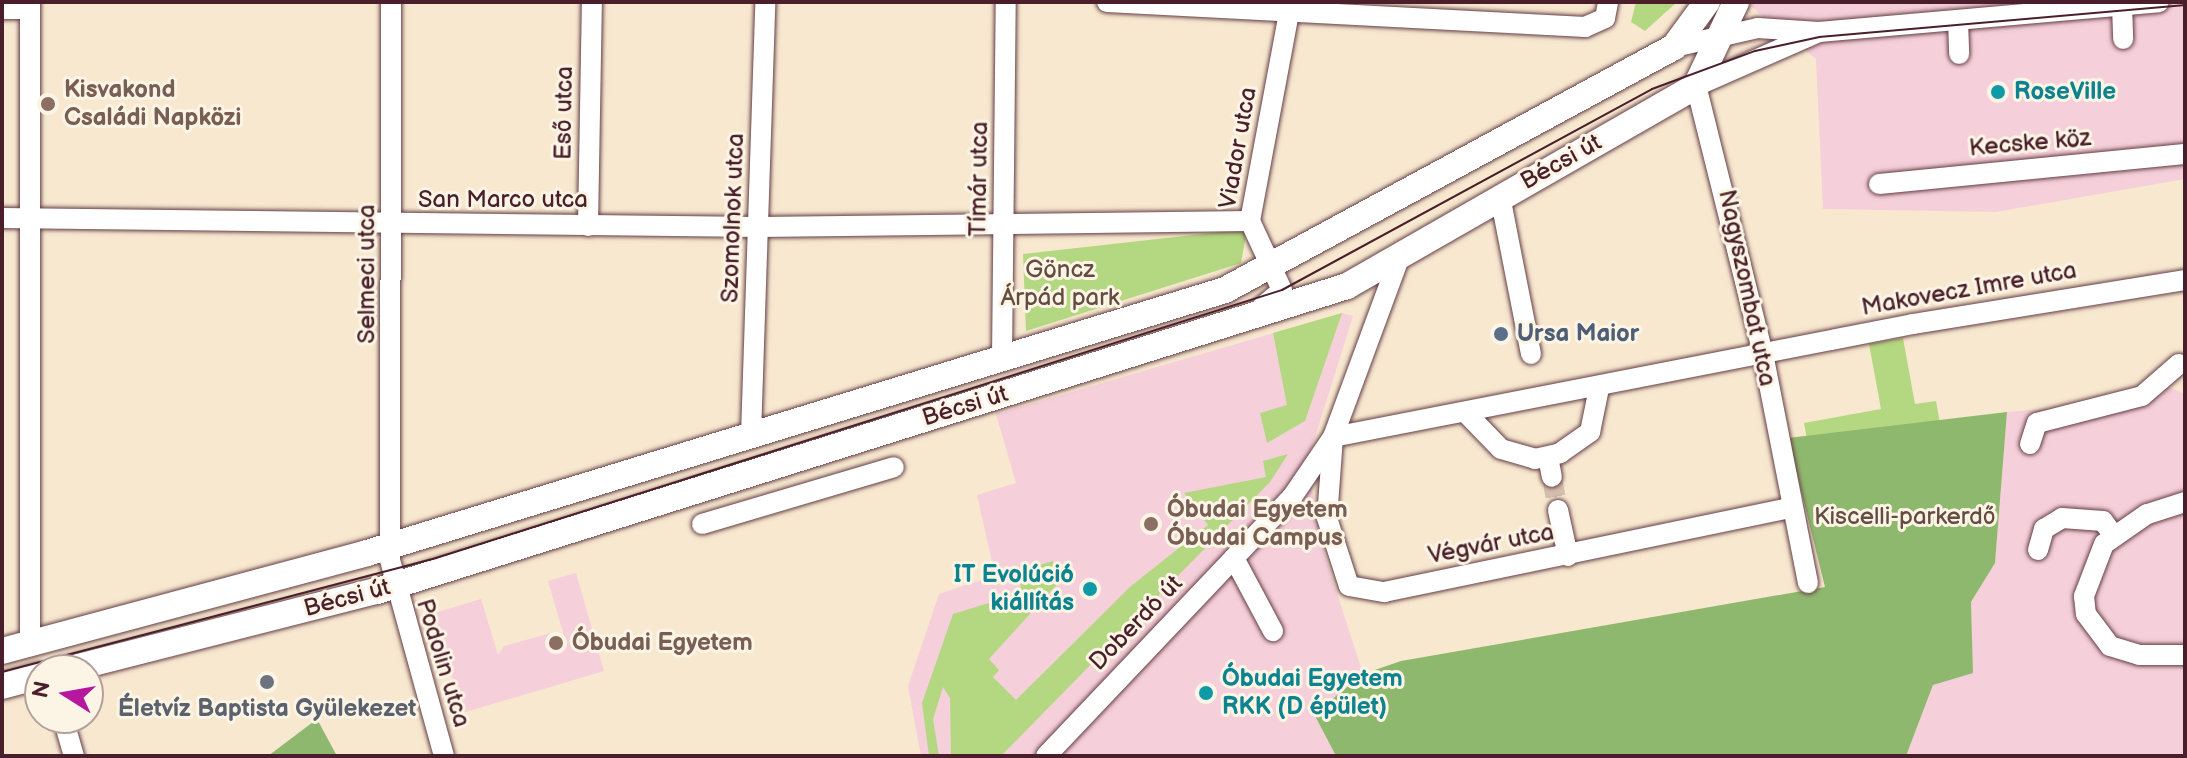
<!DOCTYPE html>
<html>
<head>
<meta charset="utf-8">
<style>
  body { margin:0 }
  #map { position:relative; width:2187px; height:758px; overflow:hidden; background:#f8e8d0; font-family:"Balsamiq Sans",sans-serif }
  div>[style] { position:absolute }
  .built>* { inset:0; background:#f5cfd9 }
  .green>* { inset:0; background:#b4d881 }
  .forest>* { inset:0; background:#8fb86f }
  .minor-tunnel>* { height:20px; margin-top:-10px; transform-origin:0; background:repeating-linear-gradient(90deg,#d5c0af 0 20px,transparent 0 30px) }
  .roads { filter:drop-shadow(0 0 2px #643d44) drop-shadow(0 0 2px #643d44) }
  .minor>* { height:20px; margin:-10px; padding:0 10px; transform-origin:10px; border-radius:10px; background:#fff }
  .major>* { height:26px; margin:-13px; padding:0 13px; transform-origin:13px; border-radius:13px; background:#fff }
  .tram>* { height:2px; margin:-1px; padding:0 1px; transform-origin:1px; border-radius:1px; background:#4a1f2b }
  .dots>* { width:22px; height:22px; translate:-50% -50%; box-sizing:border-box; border:4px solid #fcf5e5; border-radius:50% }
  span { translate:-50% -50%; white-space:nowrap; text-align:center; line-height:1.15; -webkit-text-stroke:6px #fcf5e5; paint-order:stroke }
  .education-label { font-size:24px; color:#785e54; font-weight:700 }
  .left { translate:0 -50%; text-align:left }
  .culture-label { font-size:24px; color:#0d838f; font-weight:700 }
  .right { translate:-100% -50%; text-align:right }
  .street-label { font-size:24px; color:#4a1f2b }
  .park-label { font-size:24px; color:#644d40 }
  .service-label { font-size:24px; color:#4e5e75; font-weight:700 }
  .worship-label { font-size:24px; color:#5b616d; font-weight:700 }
  .frame { position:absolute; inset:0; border:4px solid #4a1f2b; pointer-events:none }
  .north { position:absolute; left:24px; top:654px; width:80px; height:80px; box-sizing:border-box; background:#fcf5e5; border:2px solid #b59f9b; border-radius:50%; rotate:281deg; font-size:22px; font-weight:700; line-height:32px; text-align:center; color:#4a1f2b }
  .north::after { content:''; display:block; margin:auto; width:28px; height:36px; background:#b5179e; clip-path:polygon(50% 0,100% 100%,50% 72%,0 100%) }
</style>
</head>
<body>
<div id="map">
  <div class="built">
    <div style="clip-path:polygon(1746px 2px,2185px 2px,2185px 179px,1996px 212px,1823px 209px,1816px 59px)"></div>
    <div style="clip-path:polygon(1342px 313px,1353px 316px,1307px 463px,1324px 553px,1363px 674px,1314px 714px,1336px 756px,921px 756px,908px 686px,939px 594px,995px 575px,977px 495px,1016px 483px,996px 414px)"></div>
    <div style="clip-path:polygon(2163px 385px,2185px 394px,2185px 756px,1906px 756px,1933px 685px,1973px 672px,1971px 602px,1995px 563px,2007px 412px,2118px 404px)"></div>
    <div style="clip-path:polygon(576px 573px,604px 671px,462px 713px,434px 613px,481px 599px,498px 655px,504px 646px,551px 633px,553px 640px,564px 636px,548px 581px)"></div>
  </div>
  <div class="green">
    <div style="clip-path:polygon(1636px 2px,1677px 2px,1645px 31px,1631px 22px)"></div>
    <div style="clip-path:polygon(1247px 229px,1241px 263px,1026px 331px,1023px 254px)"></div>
    <div style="clip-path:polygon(1342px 313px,1305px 421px,1267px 443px,1260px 413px,1287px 405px,1273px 333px)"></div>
    <div style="clip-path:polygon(1903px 338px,1915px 404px,1936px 401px,1954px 501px,1822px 525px,1804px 423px,1881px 409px,1869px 344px)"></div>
    <div style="clip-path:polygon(1288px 454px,1270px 482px,1001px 756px,951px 756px,950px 698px,943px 687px,933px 719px,939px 756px,929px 756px,922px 703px,953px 614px,1021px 593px,1020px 571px,1053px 561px,1059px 582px,989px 659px,999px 670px,993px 677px,1016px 700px,1131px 586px,1208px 525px,1184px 493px,1266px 477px,1263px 461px)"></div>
  </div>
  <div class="forest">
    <div style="clip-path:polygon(2007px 412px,1995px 563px,1971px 602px,1973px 673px,1933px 685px,1906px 756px,1336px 756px,1314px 714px,1363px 674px,1401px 661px,1825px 587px,1788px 438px)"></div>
    <div style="clip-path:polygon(317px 719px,337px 756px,268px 756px)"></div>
  </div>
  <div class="minor-tunnel">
    <div style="left:1552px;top:477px;width:34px;rotate:80deg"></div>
  </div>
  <div class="roads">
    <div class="minor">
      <div style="left:391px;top:2px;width:558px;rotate:90.1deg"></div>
      <div style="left:390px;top:560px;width:203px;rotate:74.6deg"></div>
      <div style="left:1107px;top:2px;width:479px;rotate:3deg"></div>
      <div style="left:1585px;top:27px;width:22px;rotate:-24deg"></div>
      <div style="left:1605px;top:18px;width:16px;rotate:-79deg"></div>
      <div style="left:2122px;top:5px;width:34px;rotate:88deg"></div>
      <div style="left:2px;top:9px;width:28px"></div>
      <div style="left:1958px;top:20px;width:34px;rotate:88deg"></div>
      <div style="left:1674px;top:47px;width:86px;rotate:-12.7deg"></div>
      <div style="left:1758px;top:28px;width:61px;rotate:3.8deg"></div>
      <div style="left:1819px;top:32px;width:341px;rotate:-5deg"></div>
      <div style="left:1879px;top:184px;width:307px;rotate:-5.6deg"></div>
      <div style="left:1500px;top:196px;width:161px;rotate:78.9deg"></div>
      <div style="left:2px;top:218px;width:757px;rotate:0.68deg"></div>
      <div style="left:759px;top:227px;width:491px;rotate:-0.7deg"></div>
      <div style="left:588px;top:226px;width:224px;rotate:-89deg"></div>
      <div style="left:1262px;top:307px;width:26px;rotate:-40deg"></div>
      <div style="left:1282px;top:290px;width:76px;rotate:-114.9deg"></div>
      <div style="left:1250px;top:221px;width:223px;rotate:-79.4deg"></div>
      <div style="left:1002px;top:358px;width:356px;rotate:-89.4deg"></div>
      <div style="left:1468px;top:415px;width:47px;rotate:45.9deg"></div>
      <div style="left:1501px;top:449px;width:35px;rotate:16deg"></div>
      <div style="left:1535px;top:459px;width:26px;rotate:-13deg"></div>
      <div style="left:1560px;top:453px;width:37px;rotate:-35deg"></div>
      <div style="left:1590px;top:432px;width:45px;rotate:-78.4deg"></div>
      <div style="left:751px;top:435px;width:433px;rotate:-88.1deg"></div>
      <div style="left:1333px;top:437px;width:591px;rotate:-11.02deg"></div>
      <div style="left:1913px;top:324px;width:276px;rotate:-9.2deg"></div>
      <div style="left:1333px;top:437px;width:81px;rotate:94.2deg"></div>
      <div style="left:1327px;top:518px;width:71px;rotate:72.1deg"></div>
      <div style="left:1349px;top:586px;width:36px;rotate:10deg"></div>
      <div style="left:1384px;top:592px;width:416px;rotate:-11.7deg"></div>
      <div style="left:2030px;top:444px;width:22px;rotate:-72deg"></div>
      <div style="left:2037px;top:423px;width:108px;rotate:-14.4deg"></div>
      <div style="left:2142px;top:396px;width:49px;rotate:-40.9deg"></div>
      <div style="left:1548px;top:457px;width:20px;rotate:79deg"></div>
      <div style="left:2185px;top:502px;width:40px;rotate:162deg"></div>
      <div style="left:2147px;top:514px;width:52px;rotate:145.1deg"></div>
      <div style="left:2104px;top:544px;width:56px;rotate:111deg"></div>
      <div style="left:2084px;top:596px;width:18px;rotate:84deg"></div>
      <div style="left:2086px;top:614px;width:40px;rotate:53deg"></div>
      <div style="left:2110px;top:646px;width:30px;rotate:17deg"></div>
      <div style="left:2139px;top:655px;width:46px"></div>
      <div style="left:1558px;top:510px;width:47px;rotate:77.7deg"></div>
      <div style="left:702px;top:524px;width:200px;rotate:-16.5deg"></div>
      <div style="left:2038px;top:550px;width:22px;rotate:-74deg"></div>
      <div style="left:2044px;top:529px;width:21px;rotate:-31deg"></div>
      <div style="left:2062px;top:518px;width:41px;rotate:4.2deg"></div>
      <div style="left:2103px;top:521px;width:19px;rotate:54deg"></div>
      <div style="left:1234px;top:558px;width:83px;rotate:61.9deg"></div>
      <div style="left:1808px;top:583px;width:233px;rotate:-101.1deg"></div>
      <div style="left:1763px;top:354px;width:276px;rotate:-104deg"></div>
      <div style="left:1696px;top:86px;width:134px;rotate:-23.7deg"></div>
      <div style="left:30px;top:645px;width:643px;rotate:-90deg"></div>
      <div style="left:63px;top:718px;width:40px;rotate:74deg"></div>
      <div style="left:1046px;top:756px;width:357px;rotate:-46.5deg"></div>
      <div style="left:1292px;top:497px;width:73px;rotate:-55.7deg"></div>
      <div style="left:1333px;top:437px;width:193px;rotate:-69.7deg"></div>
    </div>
    <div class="major">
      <div style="left:2px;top:651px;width:378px;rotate:-15deg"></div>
      <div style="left:367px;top:553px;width:897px;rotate:-17.04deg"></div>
      <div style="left:1225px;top:290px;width:511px;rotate:-28.42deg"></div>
      <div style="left:1674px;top:47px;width:56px;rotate:-53.7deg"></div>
      <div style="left:66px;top:670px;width:321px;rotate:-14.3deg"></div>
      <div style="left:377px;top:591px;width:1017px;rotate:-17.45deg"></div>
      <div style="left:1347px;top:286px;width:402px;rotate:-29.8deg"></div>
      <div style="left:1696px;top:86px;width:93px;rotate:-64.5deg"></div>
      <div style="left:2px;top:686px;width:39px;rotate:-15deg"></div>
    </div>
  </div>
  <div class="tram">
    <div style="left:2px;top:672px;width:449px;rotate:-14.7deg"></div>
    <div style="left:436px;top:558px;width:887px;rotate:-17.58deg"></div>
    <div style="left:1282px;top:290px;width:421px;rotate:-28.5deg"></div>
    <div style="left:1652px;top:89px;width:110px;rotate:-20.3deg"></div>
    <div style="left:1755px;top:51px;width:66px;rotate:-12.2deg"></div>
    <div style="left:1820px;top:37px;width:366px;rotate:-5deg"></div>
  </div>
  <div class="dots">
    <div style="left:1998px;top:92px;background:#0f9aa8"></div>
    <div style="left:48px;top:104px;background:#8d6e63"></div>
    <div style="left:1501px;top:334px;background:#5c6f8a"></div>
    <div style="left:1151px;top:524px;background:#8d6e63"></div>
    <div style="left:1090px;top:589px;background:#0f9aa8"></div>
    <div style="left:556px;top:643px;background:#8d6e63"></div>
    <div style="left:267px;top:682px;background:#6b7280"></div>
    <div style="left:1206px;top:693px;background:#0f9aa8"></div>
  </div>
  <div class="education-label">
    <span class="left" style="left:64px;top:104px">Kisvakond<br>Családi Napközi</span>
    <span class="left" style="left:1167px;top:524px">Óbudai Egyetem<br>Óbudai Campus</span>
    <span class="left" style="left:572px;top:643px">Óbudai Egyetem</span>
  </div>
  <div class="culture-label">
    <span class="left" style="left:2014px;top:92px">RoseVille</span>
    <span class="right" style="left:1074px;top:589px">IT Evolúció<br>kiállítás</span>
    <span class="left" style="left:1222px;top:693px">Óbudai Egyetem<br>RKK (D épület)</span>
  </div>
  <div class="street-label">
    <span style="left:564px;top:113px;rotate:-89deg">Eső utca</span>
    <span style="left:2030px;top:143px;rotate:-5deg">Kecske köz</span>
    <span style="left:1238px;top:148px;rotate:-80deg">Viador utca</span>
    <span style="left:1561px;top:162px;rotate:-29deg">Bécsi út</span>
    <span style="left:979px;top:179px;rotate:-89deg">Tímár utca</span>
    <span style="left:503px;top:200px">San Marco utca</span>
    <span style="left:733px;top:218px;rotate:-88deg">Szomolnok utca</span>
    <span style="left:367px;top:274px;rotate:-90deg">Selmeci utca</span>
    <span style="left:1747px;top:288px;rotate:78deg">Nagyszombat utca</span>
    <span style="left:1969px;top:289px;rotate:-10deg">Makovecz Imre utca</span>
    <span style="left:965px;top:406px;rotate:-17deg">Bécsi út</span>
    <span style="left:1491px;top:544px;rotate:-11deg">Végvár utca</span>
    <span style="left:347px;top:598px;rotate:-15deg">Bécsi út</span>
    <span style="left:1136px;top:623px;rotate:-46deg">Doberdó út</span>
    <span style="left:443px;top:663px;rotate:73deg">Podolin utca</span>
  </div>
  <div class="park-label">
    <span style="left:1060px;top:284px">Göncz<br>Árpád park</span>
    <span style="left:1905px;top:517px">Kiscelli-parkerdő</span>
  </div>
  <div class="service-label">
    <span class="left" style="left:1517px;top:334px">Ursa Maior</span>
  </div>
  <div class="worship-label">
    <span style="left:267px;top:709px">Életvíz Baptista Gyülekezet</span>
  </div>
  <div class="frame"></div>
  <div class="north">N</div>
</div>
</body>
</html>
